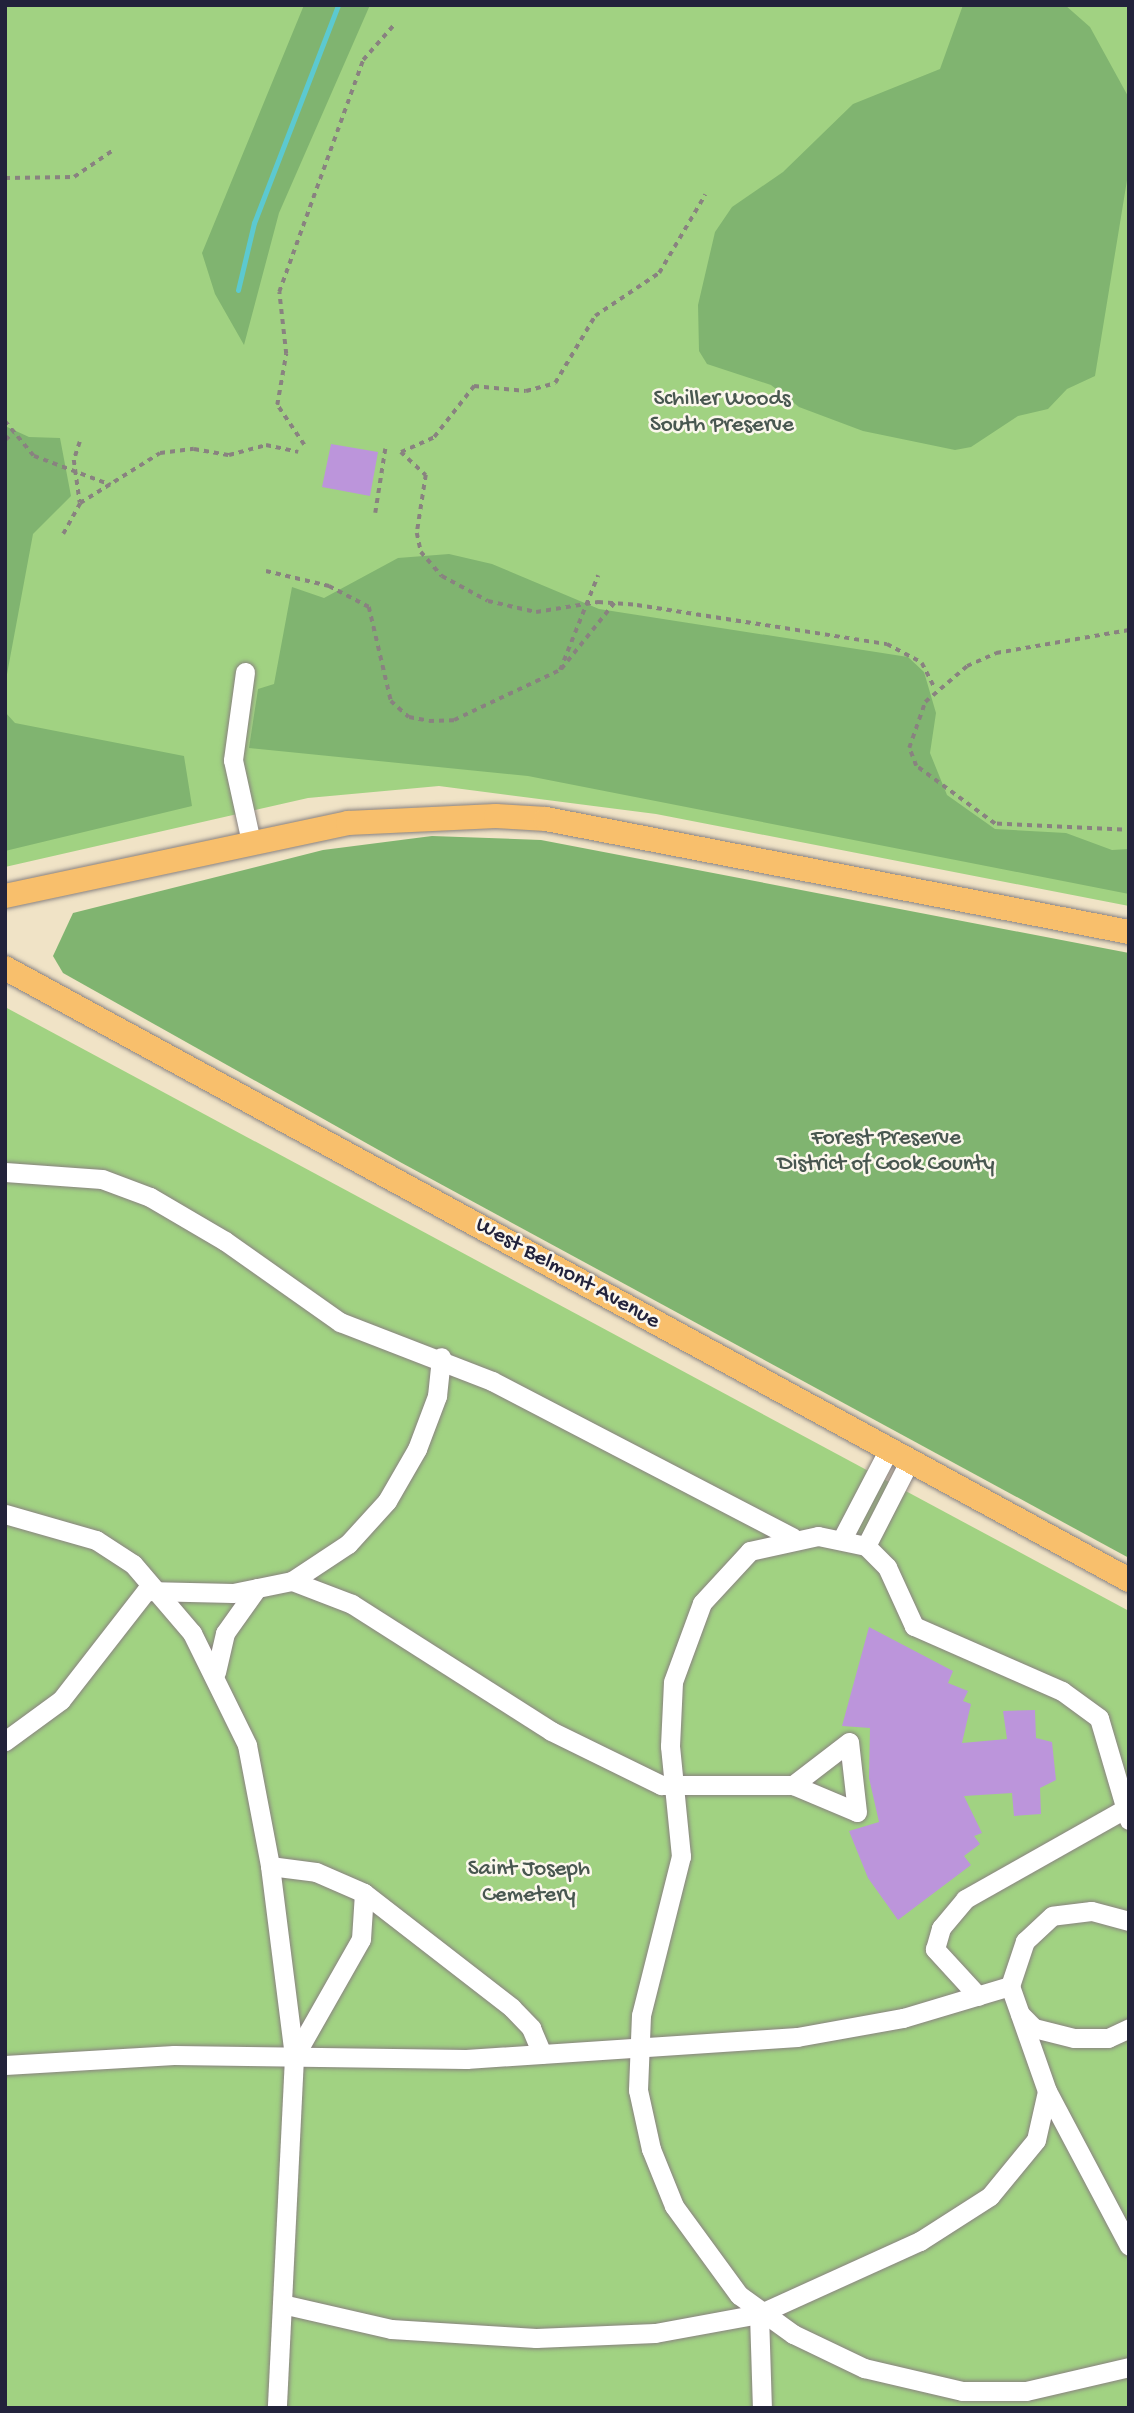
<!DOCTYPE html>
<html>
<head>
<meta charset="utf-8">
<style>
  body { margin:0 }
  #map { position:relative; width:1134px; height:2413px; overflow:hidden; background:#f0e3c6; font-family:"Gochi Hand",sans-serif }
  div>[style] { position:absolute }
  .green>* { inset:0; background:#a1d282 }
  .forest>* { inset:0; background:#80b470 }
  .stream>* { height:5px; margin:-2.5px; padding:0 2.5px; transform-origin:2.5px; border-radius:2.5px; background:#5cc9d0 }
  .building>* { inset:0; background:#bc95db }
  .path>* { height:3.5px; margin-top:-1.75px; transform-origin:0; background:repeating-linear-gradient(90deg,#898280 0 5px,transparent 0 10px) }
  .roads { filter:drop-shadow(0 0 2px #898280) drop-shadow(0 0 2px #898280) }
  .minor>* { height:19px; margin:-9.5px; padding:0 9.5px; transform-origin:9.5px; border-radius:9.5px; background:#fff }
  .major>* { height:24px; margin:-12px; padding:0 12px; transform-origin:12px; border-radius:12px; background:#f8bf6c }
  span { translate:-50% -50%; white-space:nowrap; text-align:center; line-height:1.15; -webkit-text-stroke:5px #fbf7ec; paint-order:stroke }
  .park-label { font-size:23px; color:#485750 }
  .street-label { font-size:23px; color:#22223b }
  .frame { position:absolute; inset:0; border:7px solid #22223b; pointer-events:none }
</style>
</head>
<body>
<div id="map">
  <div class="green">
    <div style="clip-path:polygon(5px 5px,1129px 5px,1129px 906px,656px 814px,439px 786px,308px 798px,5px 867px)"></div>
    <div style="clip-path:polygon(5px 1007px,1129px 1611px,1129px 2408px,5px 2408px)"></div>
  </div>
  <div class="forest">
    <div style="clip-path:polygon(304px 5px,370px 5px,279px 213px,244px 345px,215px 294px,202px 253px)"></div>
    <div style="clip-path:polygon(963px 5px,1065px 5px,1090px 27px,1129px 98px,1129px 168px,1095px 376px,1067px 389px,1048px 409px,1018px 416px,971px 447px,955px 450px,863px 431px,799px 407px,771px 385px,707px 364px,699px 351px,698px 305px,715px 232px,732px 207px,783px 172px,853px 104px,940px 69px)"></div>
    <div style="clip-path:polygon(5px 426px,29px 437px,60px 438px,71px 496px,33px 534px,5px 685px)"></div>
    <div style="clip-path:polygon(449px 554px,492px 564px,599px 609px,908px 657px,924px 672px,936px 713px,930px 753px,947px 795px,995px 829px,1066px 833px,1112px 850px,1129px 849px,1129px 894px,528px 776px,249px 748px,258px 689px,274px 684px,292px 587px,324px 598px,398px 558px)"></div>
    <div style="clip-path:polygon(5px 712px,15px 723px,184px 756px,192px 806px,5px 851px)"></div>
    <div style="clip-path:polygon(432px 836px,541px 840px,1129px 953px,1129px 1558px,400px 1162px,63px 973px,53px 956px,73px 913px,323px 850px)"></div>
  </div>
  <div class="stream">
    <div style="left:238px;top:290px;width:69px;rotate:-76.6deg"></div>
    <div style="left:254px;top:223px;width:234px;rotate:-68.9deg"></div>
  </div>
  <div class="building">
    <div style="clip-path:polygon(331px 444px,378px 452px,370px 496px,322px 487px)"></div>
    <div style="clip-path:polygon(869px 1627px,953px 1671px,948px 1683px,968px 1691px,963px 1701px,971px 1704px,962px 1743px,1007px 1739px,1003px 1711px,1035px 1710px,1036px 1738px,1052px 1742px,1056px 1780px,1040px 1788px,1041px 1814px,1014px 1816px,1012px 1793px,964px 1796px,982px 1833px,974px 1836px,980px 1844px,964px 1856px,971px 1865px,898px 1920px,868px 1878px,849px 1831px,879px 1822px,869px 1778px,870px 1728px,842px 1726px)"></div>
  </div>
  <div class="path">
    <div style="left:5px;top:178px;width:69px;rotate:-0.8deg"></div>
    <div style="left:74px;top:177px;width:46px;rotate:-34.4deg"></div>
    <div style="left:5px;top:421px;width:45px;rotate:50.4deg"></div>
    <div style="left:34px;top:456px;width:82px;rotate:20.6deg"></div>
    <div style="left:5px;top:440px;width:11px;rotate:-41deg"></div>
    <div style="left:80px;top:442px;width:19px;rotate:108deg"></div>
    <div style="left:74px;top:460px;width:43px;rotate:82.1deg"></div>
    <div style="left:304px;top:445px;width:48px;rotate:-124deg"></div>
    <div style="left:277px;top:405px;width:52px;rotate:-80deg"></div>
    <div style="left:286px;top:354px;width:62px;rotate:-96.4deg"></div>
    <div style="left:279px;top:292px;width:247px;rotate:-70.1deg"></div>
    <div style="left:363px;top:60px;width:45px;rotate:-48.6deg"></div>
    <div style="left:401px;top:452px;width:34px;rotate:43deg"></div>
    <div style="left:426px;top:475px;width:59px;rotate:98.8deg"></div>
    <div style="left:417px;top:533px;width:19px;rotate:78deg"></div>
    <div style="left:421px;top:552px;width:32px;rotate:49deg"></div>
    <div style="left:442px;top:576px;width:52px;rotate:28.5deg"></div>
    <div style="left:488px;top:601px;width:49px;rotate:12.9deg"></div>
    <div style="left:536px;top:612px;width:63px;rotate:-9.2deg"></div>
    <div style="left:598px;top:602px;width:39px;rotate:4deg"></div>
    <div style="left:637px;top:605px;width:253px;rotate:8.9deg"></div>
    <div style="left:887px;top:644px;width:40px;rotate:28deg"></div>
    <div style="left:922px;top:663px;width:29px;rotate:63deg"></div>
    <div style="left:401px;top:452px;width:36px;rotate:-24deg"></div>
    <div style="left:434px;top:437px;width:65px;rotate:-51.9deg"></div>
    <div style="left:474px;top:386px;width:52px;rotate:5.5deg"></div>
    <div style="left:526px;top:391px;width:30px;rotate:-15deg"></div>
    <div style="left:555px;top:383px;width:78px;rotate:-59.2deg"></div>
    <div style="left:595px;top:316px;width:77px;rotate:-33.9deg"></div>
    <div style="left:659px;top:273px;width:91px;rotate:-59.5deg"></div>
    <div style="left:375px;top:513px;width:65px;rotate:-81.1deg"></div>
    <div style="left:63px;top:534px;width:35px;rotate:-61deg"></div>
    <div style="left:80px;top:503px;width:94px;rotate:-32deg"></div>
    <div style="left:160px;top:453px;width:34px;rotate:-7deg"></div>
    <div style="left:194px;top:449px;width:36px;rotate:10deg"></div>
    <div style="left:229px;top:455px;width:38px;rotate:-15deg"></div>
    <div style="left:266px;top:445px;width:33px;rotate:12deg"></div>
    <div style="left:266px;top:571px;width:65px;rotate:13.4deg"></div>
    <div style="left:329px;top:586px;width:45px;rotate:27.7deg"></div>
    <div style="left:369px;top:607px;width:97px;rotate:76.8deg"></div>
    <div style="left:391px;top:701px;width:24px;rotate:42deg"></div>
    <div style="left:409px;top:717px;width:20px;rotate:11deg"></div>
    <div style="left:429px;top:721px;width:25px;rotate:-2deg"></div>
    <div style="left:454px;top:720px;width:117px;rotate:-25.3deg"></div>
    <div style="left:560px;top:670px;width:102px;rotate:-68.2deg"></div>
    <div style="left:561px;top:669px;width:85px;rotate:-51.2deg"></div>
    <div style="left:1122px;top:830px;width:127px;rotate:-177.3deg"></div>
    <div style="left:995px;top:824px;width:98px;rotate:-143.7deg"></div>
    <div style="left:916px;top:766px;width:19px;rotate:-111deg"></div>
    <div style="left:909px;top:748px;width:49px;rotate:-70.8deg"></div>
    <div style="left:925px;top:702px;width:55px;rotate:-40.6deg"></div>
    <div style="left:967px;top:666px;width:32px;rotate:-24deg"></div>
    <div style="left:996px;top:653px;width:135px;rotate:-9.8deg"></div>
  </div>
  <div class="roads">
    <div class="minor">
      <div style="left:245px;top:672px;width:89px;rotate:97.8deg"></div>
      <div style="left:233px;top:760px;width:84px;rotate:77.6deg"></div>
      <div style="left:5px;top:1172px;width:97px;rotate:4.1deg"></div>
      <div style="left:102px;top:1179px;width:51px;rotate:20.6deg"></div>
      <div style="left:150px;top:1197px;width:87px;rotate:30.4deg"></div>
      <div style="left:225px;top:1241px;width:141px;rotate:35.2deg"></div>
      <div style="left:340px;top:1322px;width:163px;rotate:21.2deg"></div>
      <div style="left:492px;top:1381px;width:339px;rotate:27.5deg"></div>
      <div style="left:5px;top:1514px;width:95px;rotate:15.9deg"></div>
      <div style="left:96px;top:1540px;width:44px;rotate:33deg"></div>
      <div style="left:133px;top:1564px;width:91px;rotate:49.5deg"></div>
      <div style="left:192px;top:1633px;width:125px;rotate:63.8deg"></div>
      <div style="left:247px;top:1745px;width:123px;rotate:79.2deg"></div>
      <div style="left:270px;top:1866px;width:193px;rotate:82.8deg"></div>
      <div style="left:294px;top:2057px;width:351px;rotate:92.8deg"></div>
      <div style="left:843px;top:1537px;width:99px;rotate:-62.4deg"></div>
      <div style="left:866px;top:1546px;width:97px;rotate:-62.9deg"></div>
      <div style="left:292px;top:1581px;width:64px;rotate:21deg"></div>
      <div style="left:352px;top:1604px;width:236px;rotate:32.5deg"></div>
      <div style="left:551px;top:1731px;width:123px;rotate:26.1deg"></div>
      <div style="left:661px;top:1785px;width:132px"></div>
      <div style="left:793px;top:1785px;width:69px;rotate:22.9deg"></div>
      <div style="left:857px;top:1812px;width:70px;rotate:-96.5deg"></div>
      <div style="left:849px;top:1742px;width:71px;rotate:142.5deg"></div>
      <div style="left:216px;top:1672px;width:40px;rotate:-77deg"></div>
      <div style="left:225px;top:1633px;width:55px;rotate:-54.6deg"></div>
      <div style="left:5px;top:1741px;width:69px;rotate:-36.2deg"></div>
      <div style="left:61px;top:1700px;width:138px;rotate:-52.1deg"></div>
      <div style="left:146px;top:1591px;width:87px;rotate:1.3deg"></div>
      <div style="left:233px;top:1593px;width:60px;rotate:-11.5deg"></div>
      <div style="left:292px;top:1581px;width:67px;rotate:-33.5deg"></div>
      <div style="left:348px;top:1544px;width:58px;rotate:-47.8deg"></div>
      <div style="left:387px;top:1501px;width:60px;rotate:-60deg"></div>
      <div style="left:417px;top:1449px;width:57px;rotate:-69.3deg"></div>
      <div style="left:437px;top:1396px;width:39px;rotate:-84deg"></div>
      <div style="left:1129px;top:1820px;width:106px;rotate:-106.4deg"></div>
      <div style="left:1099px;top:1718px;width:46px;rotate:-143.9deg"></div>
      <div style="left:1062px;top:1691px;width:162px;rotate:-156.3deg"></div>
      <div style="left:914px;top:1626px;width:65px;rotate:-114.6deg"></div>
      <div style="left:887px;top:1567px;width:30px;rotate:-135deg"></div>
      <div style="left:866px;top:1546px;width:49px;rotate:-168.2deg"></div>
      <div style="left:818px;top:1536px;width:70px;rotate:167.6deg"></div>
      <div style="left:750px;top:1551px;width:71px;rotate:132.7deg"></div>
      <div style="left:702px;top:1603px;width:84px;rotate:110.2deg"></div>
      <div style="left:673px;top:1682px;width:64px;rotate:92.7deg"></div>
      <div style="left:670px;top:1746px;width:111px;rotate:84.3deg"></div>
      <div style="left:681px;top:1856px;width:164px;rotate:104.1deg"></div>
      <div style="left:641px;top:2015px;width:75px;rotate:92.3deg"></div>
      <div style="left:638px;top:2090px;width:60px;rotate:77.6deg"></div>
      <div style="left:651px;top:2149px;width:61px;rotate:68deg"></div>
      <div style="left:674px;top:2206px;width:110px;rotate:53.9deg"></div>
      <div style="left:739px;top:2295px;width:67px;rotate:35.8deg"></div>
      <div style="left:793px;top:2334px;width:79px;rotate:25.6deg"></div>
      <div style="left:864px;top:2368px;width:101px;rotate:13.2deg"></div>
      <div style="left:962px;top:2391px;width:64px"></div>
      <div style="left:1026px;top:2391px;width:106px;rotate:-13.1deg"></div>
      <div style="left:270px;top:1866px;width:46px;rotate:7.4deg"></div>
      <div style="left:316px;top:1872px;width:52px;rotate:23.6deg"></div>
      <div style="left:364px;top:1893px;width:187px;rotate:37.8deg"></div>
      <div style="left:512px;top:2008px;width:28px;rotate:46deg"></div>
      <div style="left:531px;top:2028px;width:28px;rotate:67deg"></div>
      <div style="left:1129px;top:1921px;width:39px;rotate:-165deg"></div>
      <div style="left:1091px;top:1911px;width:39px;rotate:173deg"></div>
      <div style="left:1052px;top:1916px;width:37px;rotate:137deg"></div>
      <div style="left:1025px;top:1941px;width:47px;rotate:108.4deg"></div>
      <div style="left:1010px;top:1986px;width:111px;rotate:70.6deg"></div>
      <div style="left:1047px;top:2091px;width:175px;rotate:62.1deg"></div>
      <div style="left:978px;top:1996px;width:64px;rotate:-132.5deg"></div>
      <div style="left:935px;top:1949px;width:22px;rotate:-74deg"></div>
      <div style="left:941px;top:1928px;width:38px;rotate:-50deg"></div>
      <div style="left:965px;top:1899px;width:184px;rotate:-29.4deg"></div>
      <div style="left:1020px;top:2014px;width:20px;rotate:45deg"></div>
      <div style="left:1034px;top:2028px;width:41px;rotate:14deg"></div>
      <div style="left:1074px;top:2038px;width:34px"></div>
      <div style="left:1108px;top:2038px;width:23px;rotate:-25deg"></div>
      <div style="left:294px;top:2057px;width:136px;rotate:-60.4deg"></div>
      <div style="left:361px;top:1939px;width:46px;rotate:-86.3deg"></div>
      <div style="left:5px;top:2065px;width:169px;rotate:-3.4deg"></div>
      <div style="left:174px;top:2055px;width:292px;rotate:0.8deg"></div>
      <div style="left:466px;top:2059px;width:332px;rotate:-3.8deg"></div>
      <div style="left:797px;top:2037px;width:108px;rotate:-10.2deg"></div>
      <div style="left:903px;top:2018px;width:112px;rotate:-16.7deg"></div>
      <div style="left:282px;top:2304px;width:112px;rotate:12.9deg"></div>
      <div style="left:391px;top:2329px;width:145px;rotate:3.6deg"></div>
      <div style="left:536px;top:2338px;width:119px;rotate:-2.4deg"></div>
      <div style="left:655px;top:2333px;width:106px;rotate:-10.4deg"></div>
      <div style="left:759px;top:2314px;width:177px;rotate:-24.4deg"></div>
      <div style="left:920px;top:2241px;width:83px;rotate:-32.7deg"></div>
      <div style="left:990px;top:2196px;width:72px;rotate:-50.6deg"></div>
      <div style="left:1036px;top:2140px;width:50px;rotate:-77.3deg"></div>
      <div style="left:759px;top:2314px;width:94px;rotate:88.2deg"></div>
    </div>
    <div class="major">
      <div style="left:5px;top:896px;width:351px;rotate:-12deg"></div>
      <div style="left:348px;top:823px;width:148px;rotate:-2.7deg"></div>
      <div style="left:496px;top:816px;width:50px;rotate:3.4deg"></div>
      <div style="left:546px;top:819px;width:594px;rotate:10.97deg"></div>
      <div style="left:5px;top:968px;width:1280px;rotate:28.57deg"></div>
    </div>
  </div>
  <div class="park-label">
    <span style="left:722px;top:413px">Schiller Woods<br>South Preserve</span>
    <span style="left:886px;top:1152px">Forest Preserve<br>District of Cook County</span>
    <span style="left:529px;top:1883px">Saint Joseph<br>Cemetery</span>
  </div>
  <div class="street-label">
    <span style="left:567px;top:1274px;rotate:29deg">West Belmont Avenue</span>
  </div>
  <div class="frame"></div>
</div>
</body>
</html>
